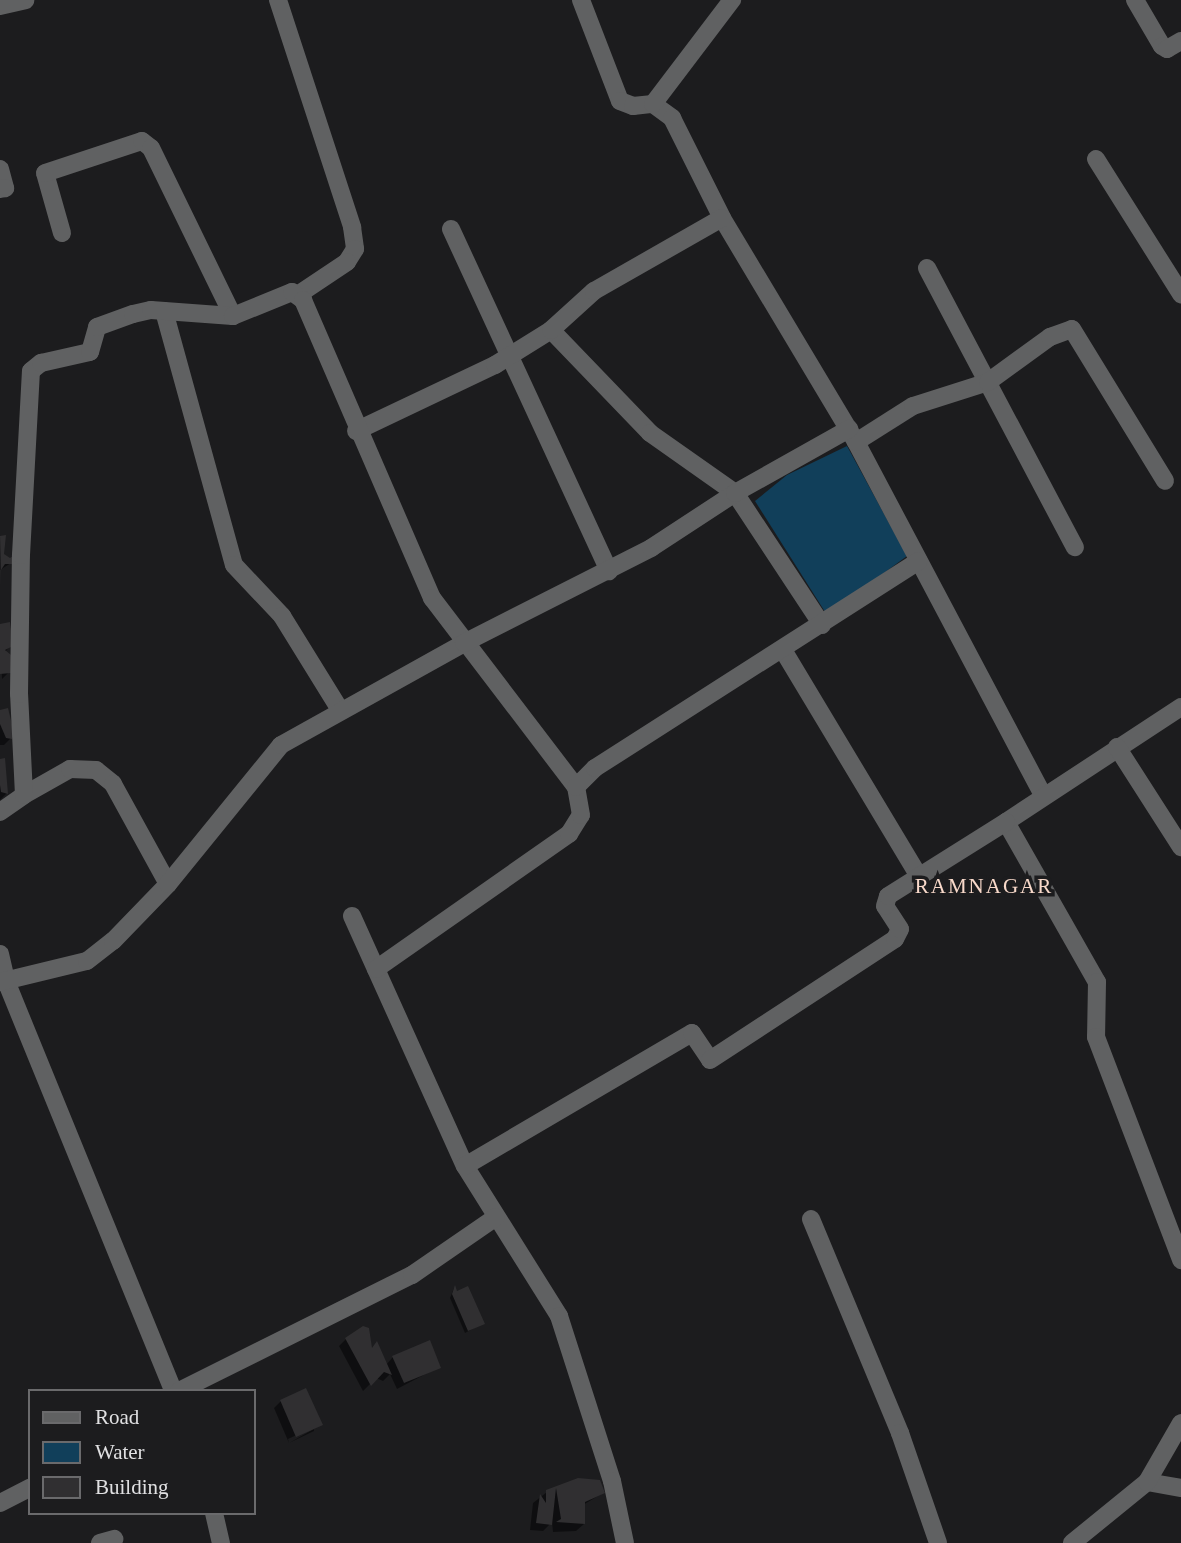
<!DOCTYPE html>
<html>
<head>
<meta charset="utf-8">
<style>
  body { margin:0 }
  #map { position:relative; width:1181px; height:1543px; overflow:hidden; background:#1c1c1e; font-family:"Times New Roman",serif }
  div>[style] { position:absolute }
  .water>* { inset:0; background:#113f5a }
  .shadow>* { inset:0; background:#0007 }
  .building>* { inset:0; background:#302f31 }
  .street>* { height:18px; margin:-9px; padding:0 9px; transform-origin:9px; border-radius:9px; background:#606162 }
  span { translate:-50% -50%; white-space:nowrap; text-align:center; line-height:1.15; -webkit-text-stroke:7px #1c1c1e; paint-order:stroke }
  .neighbourhood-label { font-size:21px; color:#f8d9ca; letter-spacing:2px }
  .legend { position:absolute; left:28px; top:1389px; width:228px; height:126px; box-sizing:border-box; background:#1c1c1e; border:2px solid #6a6a6c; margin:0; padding:9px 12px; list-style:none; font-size:21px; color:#e0e0e2 }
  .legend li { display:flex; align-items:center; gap:14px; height:35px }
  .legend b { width:35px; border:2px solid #6a6a6c }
</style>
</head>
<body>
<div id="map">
  <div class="water">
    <div style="clip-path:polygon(847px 446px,907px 556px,827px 615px,755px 501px,787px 475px)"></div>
  </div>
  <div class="shadow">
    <div style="clip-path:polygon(4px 537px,2px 555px,11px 563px,0 570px,0 538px)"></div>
    <div style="clip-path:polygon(0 626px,11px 645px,5px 652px,9px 672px,2px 679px)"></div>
    <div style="clip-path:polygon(0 712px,11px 738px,4px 745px,0 745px)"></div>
    <div style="clip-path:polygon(0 760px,7px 793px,0 800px)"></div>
    <div style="clip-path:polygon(454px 1288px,483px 1323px,465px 1333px,450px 1298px)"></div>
    <div style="clip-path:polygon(346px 1339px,370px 1350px,386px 1365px,393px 1357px,439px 1367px,397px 1389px,390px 1374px,383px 1381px,376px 1378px,363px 1391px,339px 1346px)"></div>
    <div style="clip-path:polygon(evenodd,281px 1401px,321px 1425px,289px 1443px,274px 1408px,281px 1401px,314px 1427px,314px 1431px,289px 1443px,288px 1439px,314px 1427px)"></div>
    <div style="clip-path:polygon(578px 1480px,603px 1493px,583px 1505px,584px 1524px,576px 1531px,553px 1532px,552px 1522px,543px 1531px,530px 1530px,533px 1503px,547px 1492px)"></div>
  </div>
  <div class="building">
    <div style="clip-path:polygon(6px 535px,4px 554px,10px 558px,17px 553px,13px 564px,5px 564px,1px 570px,1px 587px,0 536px)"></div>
    <div style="clip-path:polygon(10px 622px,13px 646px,5px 650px,11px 655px,11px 673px,0 674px,0 624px)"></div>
    <div style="clip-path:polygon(8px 708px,14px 733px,12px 739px,6px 738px,0 724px,0 710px)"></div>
    <div style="clip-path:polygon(5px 758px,8px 794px,1px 792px,0 785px,0 759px)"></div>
    <div style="clip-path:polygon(455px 1285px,457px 1291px,468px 1286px,485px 1324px,468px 1331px,452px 1294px)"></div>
    <div style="clip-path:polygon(363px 1326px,369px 1328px,372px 1348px,377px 1341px,392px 1375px,384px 1372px,371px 1386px,345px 1338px)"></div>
    <div style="clip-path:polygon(430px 1340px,441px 1368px,404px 1383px,392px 1356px)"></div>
    <div style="clip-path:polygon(306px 1388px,323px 1425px,296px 1437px,280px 1400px)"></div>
    <div style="clip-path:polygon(578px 1478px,600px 1480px,605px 1493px,585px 1502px,585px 1524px,556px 1522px,561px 1519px,556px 1488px,552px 1525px,536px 1523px,540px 1494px,546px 1503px,546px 1490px)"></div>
  </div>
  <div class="street">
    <div style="left:278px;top:0;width:239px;rotate:71.9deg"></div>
    <div style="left:352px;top:227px;width:22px;rotate:82deg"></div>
    <div style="left:355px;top:249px;width:15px;rotate:122deg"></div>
    <div style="left:347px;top:262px;width:58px;rotate:146.3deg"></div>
    <div style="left:581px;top:0;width:108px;rotate:68.9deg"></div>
    <div style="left:620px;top:101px;width:14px;rotate:21deg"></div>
    <div style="left:633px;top:106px;width:20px;rotate:-6deg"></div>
    <div style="left:653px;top:104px;width:24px;rotate:36deg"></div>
    <div style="left:672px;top:118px;width:112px;rotate:63.4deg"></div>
    <div style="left:722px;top:218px;width:261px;rotate:59.1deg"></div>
    <div style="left:856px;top:442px;width:399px;rotate:62.1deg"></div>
    <div style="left:1135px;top:0;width:53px;rotate:59.6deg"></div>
    <div style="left:1162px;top:46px;width:6px;rotate:31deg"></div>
    <div style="left:1167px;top:49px;width:16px;rotate:-30deg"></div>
    <div style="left:0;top:6px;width:26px;rotate:-13deg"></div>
    <div style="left:653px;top:104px;width:131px;rotate:-52.8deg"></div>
    <div style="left:1096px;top:159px;width:160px;rotate:57.8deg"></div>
    <div style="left:0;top:169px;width:20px;rotate:75deg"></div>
    <div style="left:5px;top:188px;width:5px;rotate:169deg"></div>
    <div style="left:451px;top:229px;width:377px;rotate:65.2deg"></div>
    <div style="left:62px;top:233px;width:62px;rotate:-105.8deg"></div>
    <div style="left:45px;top:173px;width:102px;rotate:-18.3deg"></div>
    <div style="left:142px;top:141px;width:11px;rotate:38deg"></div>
    <div style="left:151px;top:148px;width:187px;rotate:64deg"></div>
    <div style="left:927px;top:268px;width:316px;rotate:62.1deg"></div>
    <div style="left:164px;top:311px;width:263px;rotate:74.6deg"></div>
    <div style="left:234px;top:565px;width:70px;rotate:46.7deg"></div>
    <div style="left:282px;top:616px;width:110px;rotate:58.3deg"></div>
    <div style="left:551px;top:330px;width:143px;rotate:46.1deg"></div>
    <div style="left:650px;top:433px;width:104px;rotate:35.2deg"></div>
    <div style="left:735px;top:493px;width:158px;rotate:56.6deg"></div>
    <div style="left:356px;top:431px;width:154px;rotate:-25.4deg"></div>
    <div style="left:495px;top:365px;width:66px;rotate:-32deg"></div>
    <div style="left:551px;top:330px;width:58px;rotate:-42.2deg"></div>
    <div style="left:594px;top:291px;width:147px;rotate:-29.7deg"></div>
    <div style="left:856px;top:442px;width:67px;rotate:-32.3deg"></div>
    <div style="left:913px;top:406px;width:79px;rotate:-17.7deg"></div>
    <div style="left:988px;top:382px;width:77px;rotate:-36deg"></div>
    <div style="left:1050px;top:337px;width:23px;rotate:-20deg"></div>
    <div style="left:1072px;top:329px;width:178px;rotate:58.5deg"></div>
    <div style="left:783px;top:650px;width:264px;rotate:59deg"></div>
    <div style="left:1181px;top:707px;width:209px;rotate:146.7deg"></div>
    <div style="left:1006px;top:822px;width:184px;rotate:60.4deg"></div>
    <div style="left:1097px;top:982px;width:55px;rotate:91deg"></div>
    <div style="left:1096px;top:1037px;width:239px;rotate:69.1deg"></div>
    <div style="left:1117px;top:747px;width:119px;rotate:57.4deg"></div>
    <div style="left:24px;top:795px;width:53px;rotate:-29.5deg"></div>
    <div style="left:70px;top:769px;width:26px;rotate:2deg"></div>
    <div style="left:96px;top:770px;width:22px;rotate:39deg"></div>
    <div style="left:113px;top:784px;width:114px;rotate:61.2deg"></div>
    <div style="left:0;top:812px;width:29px;rotate:-35deg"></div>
    <div style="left:24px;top:795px;width:101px;rotate:-92.8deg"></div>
    <div style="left:19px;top:694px;width:139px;rotate:-89.2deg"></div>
    <div style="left:21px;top:555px;width:184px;rotate:-86.9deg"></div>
    <div style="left:31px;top:371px;width:13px;rotate:-39deg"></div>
    <div style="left:41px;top:363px;width:50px;rotate:-12.7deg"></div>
    <div style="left:90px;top:352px;width:26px;rotate:-74deg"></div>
    <div style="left:97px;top:327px;width:38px;rotate:-20deg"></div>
    <div style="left:133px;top:314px;width:18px;rotate:-13deg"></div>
    <div style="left:151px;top:310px;width:82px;rotate:4.2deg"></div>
    <div style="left:233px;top:316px;width:64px;rotate:-22.1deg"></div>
    <div style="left:292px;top:292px;width:14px;rotate:36deg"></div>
    <div style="left:303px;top:300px;width:325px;rotate:66.6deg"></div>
    <div style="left:432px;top:598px;width:238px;rotate:52.7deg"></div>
    <div style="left:352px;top:916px;width:274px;rotate:65.7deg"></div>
    <div style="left:465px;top:1166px;width:177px;rotate:57.9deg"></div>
    <div style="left:559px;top:1316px;width:173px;rotate:72.2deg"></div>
    <div style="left:612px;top:1481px;width:63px;rotate:78.2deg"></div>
    <div style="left:0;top:954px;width:28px;rotate:77deg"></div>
    <div style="left:6px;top:981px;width:443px;rotate:67.8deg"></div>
    <div style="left:376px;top:969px;width:236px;rotate:-35deg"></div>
    <div style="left:569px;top:834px;width:22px;rotate:-58deg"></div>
    <div style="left:581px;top:815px;width:28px;rotate:-100deg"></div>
    <div style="left:576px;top:787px;width:27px;rotate:-45deg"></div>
    <div style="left:595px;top:768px;width:384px;rotate:-32.6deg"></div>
    <div style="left:0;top:982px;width:89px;rotate:-13.6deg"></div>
    <div style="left:87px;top:961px;width:33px;rotate:-38deg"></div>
    <div style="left:113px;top:941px;width:79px;rotate:-46deg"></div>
    <div style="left:168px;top:884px;width:179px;rotate:-50.9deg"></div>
    <div style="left:281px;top:745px;width:210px;rotate:-29.1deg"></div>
    <div style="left:464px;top:643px;width:210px;rotate:-26.9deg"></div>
    <div style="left:651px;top:548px;width:100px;rotate:-33.2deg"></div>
    <div style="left:735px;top:493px;width:131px;rotate:-29.3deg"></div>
    <div style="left:465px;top:1166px;width:263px;rotate:-30.4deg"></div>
    <div style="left:692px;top:1033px;width:32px;rotate:56deg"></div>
    <div style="left:710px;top:1060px;width:221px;rotate:-33.2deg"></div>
    <div style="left:895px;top:939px;width:11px;rotate:-63deg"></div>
    <div style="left:900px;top:929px;width:27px;rotate:-123deg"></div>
    <div style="left:885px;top:906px;width:10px;rotate:-73deg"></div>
    <div style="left:888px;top:896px;width:139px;rotate:-32.1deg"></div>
    <div style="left:811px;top:1219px;width:232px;rotate:67.4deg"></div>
    <div style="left:900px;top:1433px;width:116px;rotate:70.9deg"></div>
    <div style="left:179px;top:1391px;width:260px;rotate:-26.5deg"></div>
    <div style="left:412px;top:1275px;width:102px;rotate:-34.6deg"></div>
    <div style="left:1147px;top:1482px;width:35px;rotate:10deg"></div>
    <div style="left:0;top:1503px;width:34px;rotate:-27deg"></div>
    <div style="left:214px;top:1513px;width:31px;rotate:77deg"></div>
    <div style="left:100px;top:1543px;width:15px;rotate:-16deg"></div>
    <div style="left:1072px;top:1543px;width:97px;rotate:-39.1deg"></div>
    <div style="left:1147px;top:1482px;width:68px;rotate:-60deg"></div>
  </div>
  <div class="neighbourhood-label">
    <span style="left:984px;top:886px">RAMNAGAR</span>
  </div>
  <ul class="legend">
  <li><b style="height:9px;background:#606162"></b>Road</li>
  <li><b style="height:19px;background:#113f5a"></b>Water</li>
  <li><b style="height:19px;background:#302f31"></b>Building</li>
  </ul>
</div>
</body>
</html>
